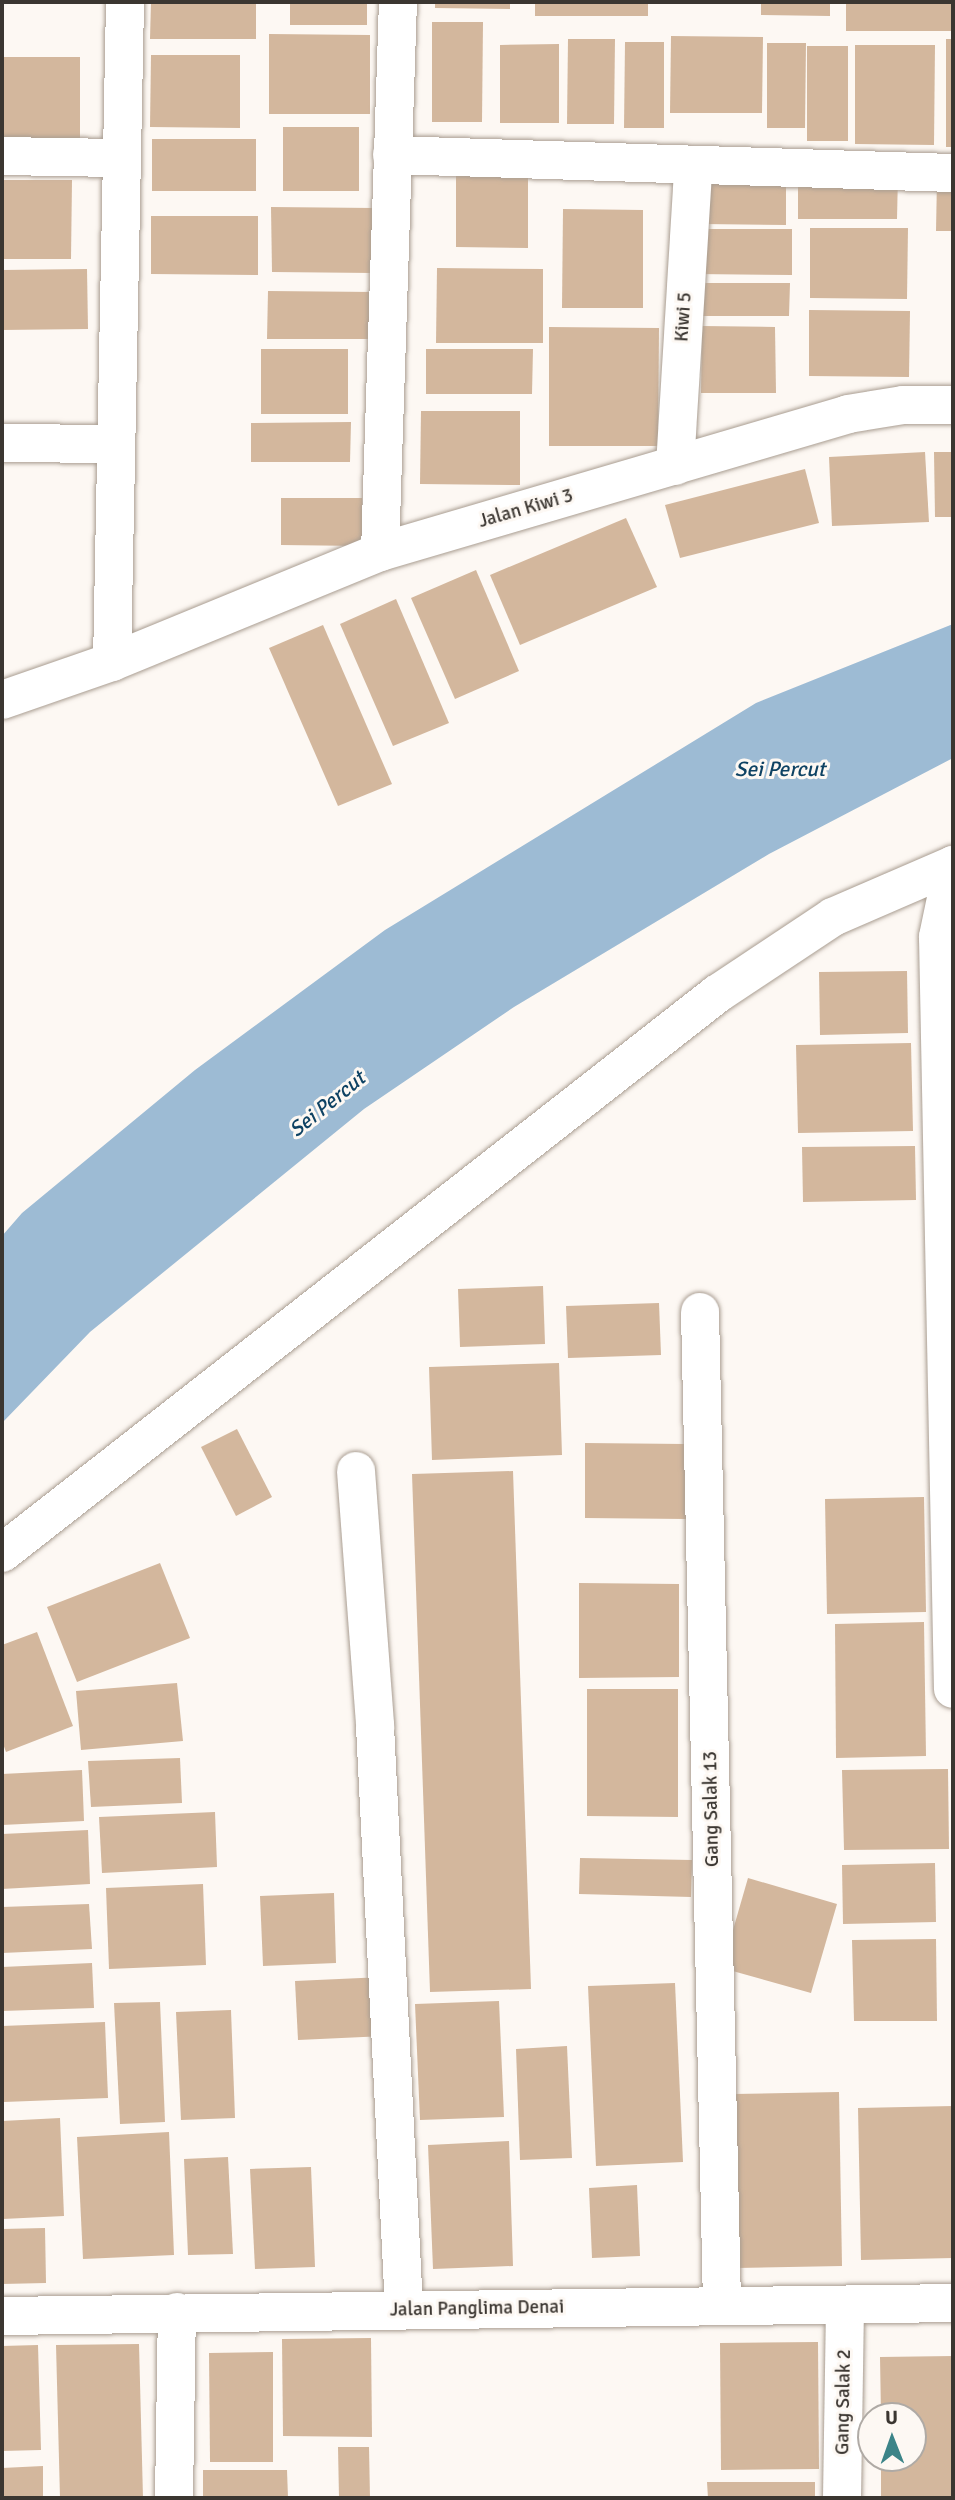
<!DOCTYPE html>
<html>
<head>
<meta charset="utf-8">
<style>
  body { margin:0 }
  #map { position:relative; width:955px; height:2500px; overflow:hidden; background:#fdf8f3; font-family:Signika,sans-serif }
  div>[style] { position:absolute }
  .water>* { inset:0; background:#9dbbd4 }
  .building>* { inset:0; background:#d3b79d }
  .roads { filter:drop-shadow(0 0 2px #a99d91) drop-shadow(0 0 2px #a99d91) }
  .minor>* { height:38px; margin:-19px; padding:0 19px; transform-origin:19px; border-radius:19px; background:#fff }
  .major>* { height:38px; margin:-19px; padding:0 19px; transform-origin:19px; border-radius:19px; background:#fff }
  span { translate:-50% -50%; white-space:nowrap; text-align:center; line-height:1.15; -webkit-text-stroke:6px #fdf8f3; paint-order:stroke }
  .street-label { font-size:19px; color:#3b3631 }
  .water-label { font-size:21px; color:#0e4263; font-style:italic }
  .frame { position:absolute; inset:0; border:4px solid #3b3631; pointer-events:none }
  .north { position:absolute; left:857px; top:2402px; width:70px; height:70px; box-sizing:border-box; background:#fdf8f3; border:2px solid #afaaa5; border-radius:50%; rotate:359deg; font-size:19px; font-weight:700; line-height:28px; text-align:center; color:#3b3631 }
  .north::after { content:''; display:block; margin:auto; width:24px; height:32px; background:#3c8488; clip-path:polygon(50% 0,100% 100%,50% 72%,0 100%) }
</style>
</head>
<body>
<div id="map">
  <div class="water">
    <div style="clip-path:polygon(953px 624px,953px 758px,769px 854px,514px 1007px,364px 1109px,90px 1332px,2px 1423px,2px 1236px,22px 1213px,195px 1070px,385px 930px,756px 703px)"></div>
  </div>
  <div class="building">
    <div style="clip-path:polygon(151px 2px,256px 2px,256px 39px,150px 39px)"></div>
    <div style="clip-path:polygon(290px 2px,367px 2px,367px 25px,290px 25px)"></div>
    <div style="clip-path:polygon(435px 2px,510px 2px,510px 9px,435px 8px)"></div>
    <div style="clip-path:polygon(535px 2px,648px 2px,648px 16px,535px 16px)"></div>
    <div style="clip-path:polygon(761px 2px,830px 2px,830px 16px,761px 15px)"></div>
    <div style="clip-path:polygon(846px 2px,953px 2px,953px 31px,846px 31px)"></div>
    <div style="clip-path:polygon(432px 22px,483px 22px,482px 122px,432px 122px)"></div>
    <div style="clip-path:polygon(269px 34px,370px 35px,370px 114px,269px 114px)"></div>
    <div style="clip-path:polygon(671px 36px,763px 37px,762px 113px,670px 113px)"></div>
    <div style="clip-path:polygon(568px 39px,615px 39px,614px 124px,567px 124px)"></div>
    <div style="clip-path:polygon(946px 39px,953px 39px,953px 147px,946px 147px)"></div>
    <div style="clip-path:polygon(625px 42px,664px 42px,664px 128px,624px 128px)"></div>
    <div style="clip-path:polygon(767px 43px,806px 43px,805px 128px,767px 128px)"></div>
    <div style="clip-path:polygon(559px 44px,559px 123px,500px 123px,500px 45px)"></div>
    <div style="clip-path:polygon(855px 45px,935px 45px,934px 145px,855px 144px)"></div>
    <div style="clip-path:polygon(807px 46px,848px 46px,848px 141px,807px 141px)"></div>
    <div style="clip-path:polygon(151px 55px,240px 55px,240px 128px,150px 127px)"></div>
    <div style="clip-path:polygon(2px 57px,80px 57px,80px 145px,2px 145px)"></div>
    <div style="clip-path:polygon(283px 127px,359px 127px,359px 191px,283px 191px)"></div>
    <div style="clip-path:polygon(152px 139px,256px 139px,256px 191px,152px 191px)"></div>
    <div style="clip-path:polygon(798px 174px,898px 174px,897px 219px,798px 219px)"></div>
    <div style="clip-path:polygon(456px 175px,528px 175px,528px 248px,456px 247px)"></div>
    <div style="clip-path:polygon(703px 178px,786px 178px,786px 225px,703px 224px)"></div>
    <div style="clip-path:polygon(937px 179px,953px 179px,953px 231px,936px 231px)"></div>
    <div style="clip-path:polygon(2px 180px,72px 180px,71px 259px,2px 259px)"></div>
    <div style="clip-path:polygon(271px 207px,374px 208px,373px 273px,272px 272px)"></div>
    <div style="clip-path:polygon(563px 209px,643px 210px,643px 308px,562px 308px)"></div>
    <div style="clip-path:polygon(151px 216px,258px 216px,258px 275px,151px 274px)"></div>
    <div style="clip-path:polygon(810px 228px,908px 228px,907px 299px,810px 298px)"></div>
    <div style="clip-path:polygon(695px 229px,792px 229px,792px 275px,695px 274px)"></div>
    <div style="clip-path:polygon(437px 268px,543px 269px,543px 343px,436px 343px)"></div>
    <div style="clip-path:polygon(87px 269px,88px 329px,2px 330px,2px 270px)"></div>
    <div style="clip-path:polygon(701px 283px,790px 283px,789px 316px,701px 316px)"></div>
    <div style="clip-path:polygon(268px 291px,374px 292px,374px 339px,267px 339px)"></div>
    <div style="clip-path:polygon(809px 310px,910px 311px,909px 377px,809px 376px)"></div>
    <div style="clip-path:polygon(702px 326px,775px 327px,776px 393px,701px 393px)"></div>
    <div style="clip-path:polygon(549px 327px,659px 328px,658px 446px,549px 446px)"></div>
    <div style="clip-path:polygon(261px 349px,348px 349px,348px 414px,261px 414px)"></div>
    <div style="clip-path:polygon(426px 349px,533px 349px,532px 394px,426px 394px)"></div>
    <div style="clip-path:polygon(421px 411px,520px 411px,520px 485px,420px 484px)"></div>
    <div style="clip-path:polygon(351px 422px,350px 462px,251px 462px,251px 423px)"></div>
    <div style="clip-path:polygon(925px 452px,929px 522px,832px 526px,829px 457px)"></div>
    <div style="clip-path:polygon(934px 452px,953px 452px,953px 517px,935px 517px)"></div>
    <div style="clip-path:polygon(805px 469px,819px 523px,680px 558px,665px 505px)"></div>
    <div style="clip-path:polygon(281px 498px,362px 498px,362px 546px,281px 545px)"></div>
    <div style="clip-path:polygon(626px 518px,657px 587px,520px 645px,490px 575px)"></div>
    <div style="clip-path:polygon(476px 570px,519px 671px,455px 699px,411px 598px)"></div>
    <div style="clip-path:polygon(396px 599px,449px 723px,393px 746px,340px 624px)"></div>
    <div style="clip-path:polygon(323px 625px,392px 784px,338px 806px,269px 648px)"></div>
    <div style="clip-path:polygon(907px 971px,908px 1033px,820px 1035px,819px 972px)"></div>
    <div style="clip-path:polygon(911px 1043px,913px 1131px,798px 1133px,796px 1045px)"></div>
    <div style="clip-path:polygon(915px 1146px,916px 1200px,803px 1202px,802px 1147px)"></div>
    <div style="clip-path:polygon(543px 1286px,545px 1344px,460px 1347px,458px 1289px)"></div>
    <div style="clip-path:polygon(659px 1303px,661px 1355px,568px 1358px,566px 1306px)"></div>
    <div style="clip-path:polygon(559px 1363px,562px 1455px,432px 1460px,429px 1367px)"></div>
    <div style="clip-path:polygon(237px 1429px,272px 1497px,236px 1516px,201px 1447px)"></div>
    <div style="clip-path:polygon(585px 1443px,685px 1444px,686px 1519px,585px 1518px)"></div>
    <div style="clip-path:polygon(513px 1471px,531px 1989px,430px 1992px,412px 1474px)"></div>
    <div style="clip-path:polygon(924px 1497px,926px 1612px,827px 1614px,825px 1499px)"></div>
    <div style="clip-path:polygon(160px 1563px,190px 1638px,77px 1682px,47px 1607px)"></div>
    <div style="clip-path:polygon(579px 1583px,679px 1584px,679px 1677px,579px 1678px)"></div>
    <div style="clip-path:polygon(924px 1622px,926px 1756px,836px 1758px,835px 1624px)"></div>
    <div style="clip-path:polygon(37px 1632px,73px 1726px,6px 1752px,2px 1741px,2px 1645px)"></div>
    <div style="clip-path:polygon(177px 1683px,183px 1741px,81px 1750px,76px 1691px)"></div>
    <div style="clip-path:polygon(587px 1689px,678px 1689px,678px 1817px,587px 1816px)"></div>
    <div style="clip-path:polygon(180px 1758px,182px 1803px,91px 1807px,88px 1761px)"></div>
    <div style="clip-path:polygon(948px 1769px,949px 1849px,844px 1850px,842px 1770px)"></div>
    <div style="clip-path:polygon(82px 1770px,84px 1821px,2px 1825px,2px 1774px)"></div>
    <div style="clip-path:polygon(215px 1812px,217px 1867px,102px 1873px,99px 1817px)"></div>
    <div style="clip-path:polygon(88px 1830px,90px 1884px,2px 1889px,2px 1834px)"></div>
    <div style="clip-path:polygon(580px 1858px,692px 1860px,691px 1897px,579px 1894px)"></div>
    <div style="clip-path:polygon(935px 1863px,936px 1922px,843px 1924px,842px 1865px)"></div>
    <div style="clip-path:polygon(748px 1878px,837px 1904px,811px 1993px,722px 1968px)"></div>
    <div style="clip-path:polygon(203px 1884px,206px 1965px,109px 1969px,106px 1888px)"></div>
    <div style="clip-path:polygon(334px 1893px,336px 1963px,263px 1966px,260px 1896px)"></div>
    <div style="clip-path:polygon(89px 1904px,92px 1949px,2px 1953px,2px 1907px)"></div>
    <div style="clip-path:polygon(936px 1939px,937px 2021px,854px 2021px,852px 1940px)"></div>
    <div style="clip-path:polygon(92px 1963px,94px 2008px,2px 2011px,2px 1967px)"></div>
    <div style="clip-path:polygon(383px 1977px,385px 2036px,298px 2040px,295px 1981px)"></div>
    <div style="clip-path:polygon(675px 1983px,683px 2162px,596px 2166px,588px 1986px)"></div>
    <div style="clip-path:polygon(499px 2001px,504px 2117px,420px 2120px,415px 2004px)"></div>
    <div style="clip-path:polygon(160px 2002px,165px 2122px,120px 2124px,114px 2003px)"></div>
    <div style="clip-path:polygon(231px 2010px,235px 2118px,181px 2120px,176px 2012px)"></div>
    <div style="clip-path:polygon(105px 2022px,108px 2098px,4px 2102px,2px 2026px)"></div>
    <div style="clip-path:polygon(567px 2046px,572px 2158px,520px 2160px,516px 2049px)"></div>
    <div style="clip-path:polygon(839px 2092px,842px 2266px,736px 2268px,734px 2094px)"></div>
    <div style="clip-path:polygon(953px 2106px,953px 2258px,861px 2260px,858px 2108px)"></div>
    <div style="clip-path:polygon(60px 2118px,64px 2216px,3px 2219px,2px 2121px)"></div>
    <div style="clip-path:polygon(169px 2132px,174px 2255px,83px 2259px,77px 2137px)"></div>
    <div style="clip-path:polygon(509px 2141px,513px 2266px,433px 2269px,428px 2145px)"></div>
    <div style="clip-path:polygon(228px 2157px,233px 2254px,188px 2255px,184px 2159px)"></div>
    <div style="clip-path:polygon(311px 2167px,315px 2267px,255px 2269px,250px 2169px)"></div>
    <div style="clip-path:polygon(637px 2185px,640px 2256px,592px 2258px,589px 2188px)"></div>
    <div style="clip-path:polygon(45px 2228px,46px 2283px,2px 2284px,2px 2229px)"></div>
    <div style="clip-path:polygon(371px 2338px,372px 2437px,283px 2436px,282px 2339px)"></div>
    <div style="clip-path:polygon(818px 2342px,819px 2469px,721px 2470px,720px 2343px)"></div>
    <div style="clip-path:polygon(139px 2344px,143px 2498px,60px 2498px,56px 2345px)"></div>
    <div style="clip-path:polygon(38px 2345px,41px 2450px,2px 2451px,2px 2346px)"></div>
    <div style="clip-path:polygon(273px 2352px,273px 2462px,210px 2462px,209px 2353px)"></div>
    <div style="clip-path:polygon(953px 2356px,953px 2498px,881px 2498px,881px 2458px,913px 2458px,913px 2416px,881px 2416px,880px 2357px)"></div>
    <div style="clip-path:polygon(338px 2447px,369px 2447px,370px 2498px,339px 2498px)"></div>
    <div style="clip-path:polygon(43px 2466px,43px 2498px,2px 2498px,2px 2468px)"></div>
    <div style="clip-path:polygon(203px 2470px,287px 2470px,288px 2498px,203px 2498px)"></div>
    <div style="clip-path:polygon(707px 2482px,815px 2482px,815px 2498px,708px 2498px)"></div>
  </div>
  <div class="roads">
    <div class="minor">
      <div style="left:392px;top:155px;width:561px;rotate:1.84deg"></div>
      <div style="left:2px;top:156px;width:119px;rotate:1deg"></div>
      <div style="left:2px;top:443px;width:114px;rotate:0.5deg"></div>
      <div style="left:675px;top:466px;width:299px;rotate:-86.5deg"></div>
      <div style="left:380px;top:552px;width:550px;rotate:-88.13deg"></div>
      <div style="left:112px;top:662px;width:660px;rotate:-88.87deg"></div>
      <div style="left:2px;top:700px;width:116px;rotate:-19.1deg"></div>
      <div style="left:112px;top:662px;width:290px;rotate:-22.3deg"></div>
      <div style="left:380px;top:552px;width:488px;rotate:-16.4deg"></div>
      <div style="left:848px;top:414px;width:56px;rotate:-9.3deg"></div>
      <div style="left:903px;top:405px;width:50px"></div>
      <div style="left:953px;top:865px;width:74px;rotate:101.8deg"></div>
      <div style="left:938px;top:937px;width:752px;rotate:88.86deg"></div>
      <div style="left:700px;top:1312px;width:994px;rotate:88.73deg"></div>
      <div style="left:356px;top:1471px;width:256px;rotate:85.7deg"></div>
      <div style="left:375px;top:1726px;width:584px;rotate:87.15deg"></div>
      <div style="left:2px;top:1553px;width:908px;rotate:-38.02deg"></div>
      <div style="left:717px;top:994px;width:139px;rotate:-33.6deg"></div>
      <div style="left:833px;top:917px;width:131px;rotate:-23.4deg"></div>
      <div style="left:174px;top:2498px;width:186px;rotate:-89.1deg"></div>
      <div style="left:842px;top:2498px;width:192px;rotate:-89.1deg"></div>
    </div>
    <div class="major">
      <div style="left:2px;top:2316px;width:951px;rotate:-0.78deg"></div>
    </div>
  </div>
  <div class="street-label">
    <span style="left:684px;top:317px;rotate:-86deg">Kiwi 5</span>
    <span style="left:526px;top:509px;rotate:-16deg">Jalan Kiwi 3</span>
    <span style="left:712px;top:1809px;rotate:-91deg">Gang Salak 13</span>
    <span style="left:477px;top:2309px;rotate:-1deg">Jalan Panglima Denai</span>
    <span style="left:844px;top:2402px;rotate:-89deg">Gang Salak 2</span>
  </div>
  <div class="water-label">
    <span style="left:780px;top:769px">Sei Percut</span>
    <span style="left:327px;top:1104px;rotate:-39deg">Sei Percut</span>
  </div>
  <div class="frame"></div>
  <div class="north">U</div>
</div>
</body>
</html>
